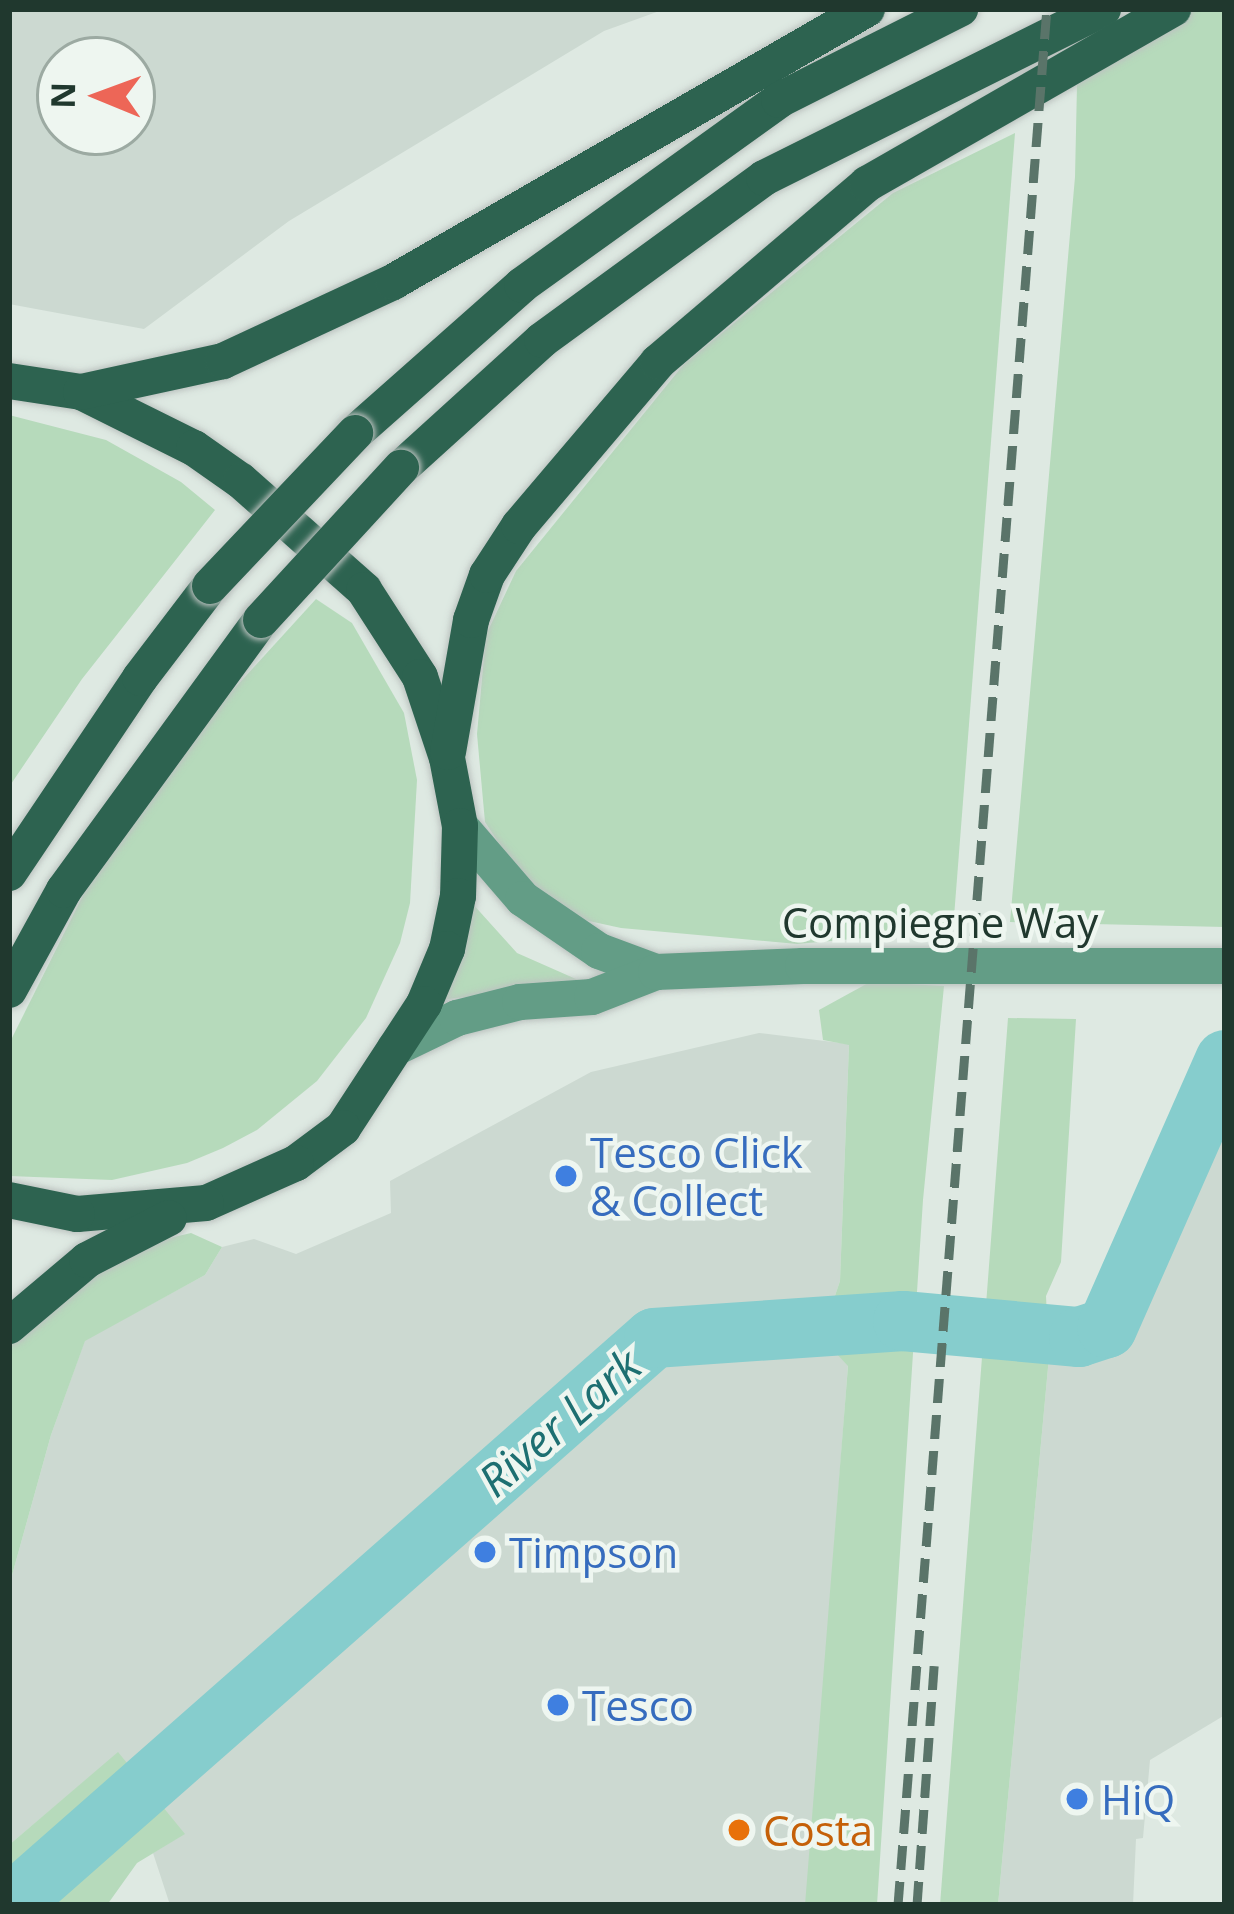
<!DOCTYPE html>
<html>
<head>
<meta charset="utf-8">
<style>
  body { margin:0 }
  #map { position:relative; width:1234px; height:1914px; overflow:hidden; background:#dee9e2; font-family:"Open Sans",sans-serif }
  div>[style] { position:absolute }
  .built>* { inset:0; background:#ccd9d1 }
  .green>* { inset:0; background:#b6dabb }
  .river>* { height:60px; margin:-30px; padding:0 30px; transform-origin:30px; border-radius:30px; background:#86cdcd }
  .roads { filter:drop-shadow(0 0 3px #bcc3c0) drop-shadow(0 0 3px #bcc3c0) }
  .major>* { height:36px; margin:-18px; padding:0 18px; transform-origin:18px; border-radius:18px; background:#639d86 }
  .highway>* { height:36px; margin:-18px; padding:0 18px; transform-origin:18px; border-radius:18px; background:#2d6350 }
  .rail>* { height:9px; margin-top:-4.5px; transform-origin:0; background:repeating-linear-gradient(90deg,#5a7469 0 24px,transparent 0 36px) }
  .bridges { filter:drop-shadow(0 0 3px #bcc3c0) drop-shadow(0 0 3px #bcc3c0) }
  .highway-bridge>* { height:36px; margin:-18px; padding:0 18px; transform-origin:18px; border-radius:18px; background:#2d6350 }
  .dots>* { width:33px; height:33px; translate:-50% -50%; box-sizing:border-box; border:6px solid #eef6f0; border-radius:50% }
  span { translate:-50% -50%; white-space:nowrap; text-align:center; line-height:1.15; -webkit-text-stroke:9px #eef6f0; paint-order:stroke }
  .street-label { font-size:42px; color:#20382e }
  .shop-label { font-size:42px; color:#366cbe }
  .left { translate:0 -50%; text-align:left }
  .food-label { font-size:42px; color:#c56008 }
  .water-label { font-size:45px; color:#1d6f71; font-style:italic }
  .frame { position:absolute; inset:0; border:12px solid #20382e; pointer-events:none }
  .north { position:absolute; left:36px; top:36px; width:120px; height:120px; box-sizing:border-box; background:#eef6f0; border:3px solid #9caaa2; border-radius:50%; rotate:271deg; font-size:33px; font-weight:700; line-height:48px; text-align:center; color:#20382e }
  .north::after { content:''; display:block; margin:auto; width:42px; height:54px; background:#ed6657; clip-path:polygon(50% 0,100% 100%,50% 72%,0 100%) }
</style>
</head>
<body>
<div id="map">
  <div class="built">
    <div style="clip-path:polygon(evenodd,9px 9px,665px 9px,604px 31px,289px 221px,144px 329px,9px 304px,9px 9px,60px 60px,132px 60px,132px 132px,60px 132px,60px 60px)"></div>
    <div style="clip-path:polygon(759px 1033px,849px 1044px,840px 1281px,821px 1337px,848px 1365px,807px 1905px,170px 1905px,153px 1853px,184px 1834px,118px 1753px,9px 1845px,9px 1586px,51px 1435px,85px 1340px,205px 1275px,222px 1247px,254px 1239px,296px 1254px,391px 1213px,390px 1181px,591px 1072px)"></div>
    <div style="clip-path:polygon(1225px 1092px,1225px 1715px,1150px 1760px,1143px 1838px,1136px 1839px,1133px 1905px,998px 1905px,1049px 1357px,1082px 1359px,1109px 1347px,1120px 1334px)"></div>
  </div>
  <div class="green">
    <div style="clip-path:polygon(1197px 9px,1225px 9px,1225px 927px,1010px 922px,1075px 177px,1077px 85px)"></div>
    <div style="clip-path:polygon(1015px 133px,953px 930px,797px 944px,621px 928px,575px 918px,523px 880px,485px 822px,477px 734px,486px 635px,516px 571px,684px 364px,893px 193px)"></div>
    <div style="clip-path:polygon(9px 415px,106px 440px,181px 482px,215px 510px,82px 679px,9px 787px)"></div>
    <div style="clip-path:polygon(316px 599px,352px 623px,404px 713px,417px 780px,410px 903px,400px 943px,366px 1018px,317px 1081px,257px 1130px,223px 1148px,187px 1163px,112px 1180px,9px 1176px,9px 1044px,107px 847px,211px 714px)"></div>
    <div style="clip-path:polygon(471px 902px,517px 953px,585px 983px,440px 1000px)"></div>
    <div style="clip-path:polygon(870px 982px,944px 986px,923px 1200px,877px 1905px,805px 1905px,848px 1366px,821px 1337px,840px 1281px,849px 1045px,823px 1040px,819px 1010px)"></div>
    <div style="clip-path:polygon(1008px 1018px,1076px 1019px,1061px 1262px,1046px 1296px,1049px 1357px,998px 1905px,940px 1905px)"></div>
    <div style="clip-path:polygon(191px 1233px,222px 1247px,205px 1275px,85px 1341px,51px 1435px,9px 1586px,9px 1345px,66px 1294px,140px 1245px)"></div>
    <div style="clip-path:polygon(118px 1752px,185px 1834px,137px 1863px,107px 1905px,9px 1905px,9px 1845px)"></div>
  </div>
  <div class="river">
    <div style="left:10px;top:1905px;width:858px;rotate:-41.36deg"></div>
    <div style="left:654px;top:1338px;width:250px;rotate:-3.9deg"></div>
    <div style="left:903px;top:1321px;width:177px;rotate:5.2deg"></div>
    <div style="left:1079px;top:1337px;width:29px;rotate:-18deg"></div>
    <div style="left:1107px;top:1328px;width:293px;rotate:-66.2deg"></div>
  </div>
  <div class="roads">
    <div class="major">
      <div style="left:460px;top:826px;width:96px;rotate:49.2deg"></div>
      <div style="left:523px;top:899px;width:92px;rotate:34.4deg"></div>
      <div style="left:599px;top:951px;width:61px;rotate:20.2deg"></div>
      <div style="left:395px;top:1048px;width:69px;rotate:-25.8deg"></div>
      <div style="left:457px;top:1018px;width:65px;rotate:-14.3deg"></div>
      <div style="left:520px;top:1002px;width:72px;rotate:-4deg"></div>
      <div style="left:592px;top:997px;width:69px;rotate:-21.3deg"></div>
      <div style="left:656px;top:972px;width:147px;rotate:-2.3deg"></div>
      <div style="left:803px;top:966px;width:422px"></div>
    </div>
    <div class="highway">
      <div style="left:9px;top:381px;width:73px;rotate:8.7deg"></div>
      <div style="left:81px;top:392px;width:126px;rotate:26.4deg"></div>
      <div style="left:194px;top:448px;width:57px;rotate:35.1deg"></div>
      <div style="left:241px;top:481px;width:164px;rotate:41.5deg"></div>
      <div style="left:364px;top:590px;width:103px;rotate:57.2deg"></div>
      <div style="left:420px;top:677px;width:85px;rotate:71.6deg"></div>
      <div style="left:447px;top:758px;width:69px;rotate:79.2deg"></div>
      <div style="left:460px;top:826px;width:70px;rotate:91.6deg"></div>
      <div style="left:458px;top:896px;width:54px;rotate:101.7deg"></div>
      <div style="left:447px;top:949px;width:60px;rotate:112.7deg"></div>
      <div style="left:424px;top:1004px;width:148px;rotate:123.2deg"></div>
      <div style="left:343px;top:1128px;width:59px;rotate:143.3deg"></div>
      <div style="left:296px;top:1163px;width:98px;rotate:156deg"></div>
      <div style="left:206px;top:1203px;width:129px;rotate:175.1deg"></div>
      <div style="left:77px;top:1214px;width:69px;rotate:-168.4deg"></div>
      <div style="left:81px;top:392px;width:145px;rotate:-12.3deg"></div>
      <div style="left:223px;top:361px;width:187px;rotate:-24.9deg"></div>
      <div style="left:393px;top:282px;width:547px;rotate:-29.94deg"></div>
      <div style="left:355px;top:433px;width:223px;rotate:-41.5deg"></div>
      <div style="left:522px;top:285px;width:317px;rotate:-35.7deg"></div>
      <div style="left:779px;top:100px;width:203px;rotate:-26.7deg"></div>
      <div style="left:401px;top:468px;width:190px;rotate:-42.2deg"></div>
      <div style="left:542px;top:340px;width:275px;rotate:-36.1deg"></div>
      <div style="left:764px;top:178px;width:379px;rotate:-26.5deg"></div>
      <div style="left:448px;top:752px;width:134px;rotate:-80.1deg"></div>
      <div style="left:471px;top:620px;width:48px;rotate:-70.4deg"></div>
      <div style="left:487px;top:575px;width:59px;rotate:-56.9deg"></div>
      <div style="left:519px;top:526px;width:215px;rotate:-49.7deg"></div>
      <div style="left:658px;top:362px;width:275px;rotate:-40.4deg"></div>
      <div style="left:867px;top:184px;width:353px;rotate:-29.8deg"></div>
      <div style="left:9px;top:873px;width:235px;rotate:-56.1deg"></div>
      <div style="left:140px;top:678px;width:116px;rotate:-52.7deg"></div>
      <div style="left:9px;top:990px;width:114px;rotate:-61.2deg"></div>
      <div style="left:64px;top:890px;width:334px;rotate:-53.9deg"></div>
      <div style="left:9px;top:1326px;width:102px;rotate:-40.2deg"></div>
      <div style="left:87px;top:1260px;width:92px;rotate:-27.1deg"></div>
    </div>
  </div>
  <div class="rail">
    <div style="left:898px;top:1905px;width:1902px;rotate:-85.51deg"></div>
    <div style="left:917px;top:1905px;width:240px;rotate:-85.9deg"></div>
  </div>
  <div class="bridges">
    <div class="highway-bridge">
      <div style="left:210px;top:586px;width:211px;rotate:-46.5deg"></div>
      <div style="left:261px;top:620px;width:207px;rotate:-47.4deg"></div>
    </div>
  </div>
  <div class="dots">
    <div style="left:566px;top:1176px;background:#3f7fe0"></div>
    <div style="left:485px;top:1552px;background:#3f7fe0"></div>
    <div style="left:558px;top:1705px;background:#3f7fe0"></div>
    <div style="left:1077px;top:1799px;background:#3f7fe0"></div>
    <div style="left:739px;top:1830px;background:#e8710a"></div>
  </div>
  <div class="street-label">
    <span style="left:940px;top:922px">Compiegne Way</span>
  </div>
  <div class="shop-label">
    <span class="left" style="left:590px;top:1176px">Tesco Click<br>&amp; Collect</span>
    <span class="left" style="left:509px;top:1552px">Timpson</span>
    <span class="left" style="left:582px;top:1705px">Tesco</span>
    <span class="left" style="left:1101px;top:1799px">HiQ</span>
  </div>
  <div class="food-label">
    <span class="left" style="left:763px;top:1830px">Costa</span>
  </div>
  <div class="water-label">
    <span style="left:559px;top:1422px;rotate:-41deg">River Lark</span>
  </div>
  <div class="frame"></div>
  <div class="north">N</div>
</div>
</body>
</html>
